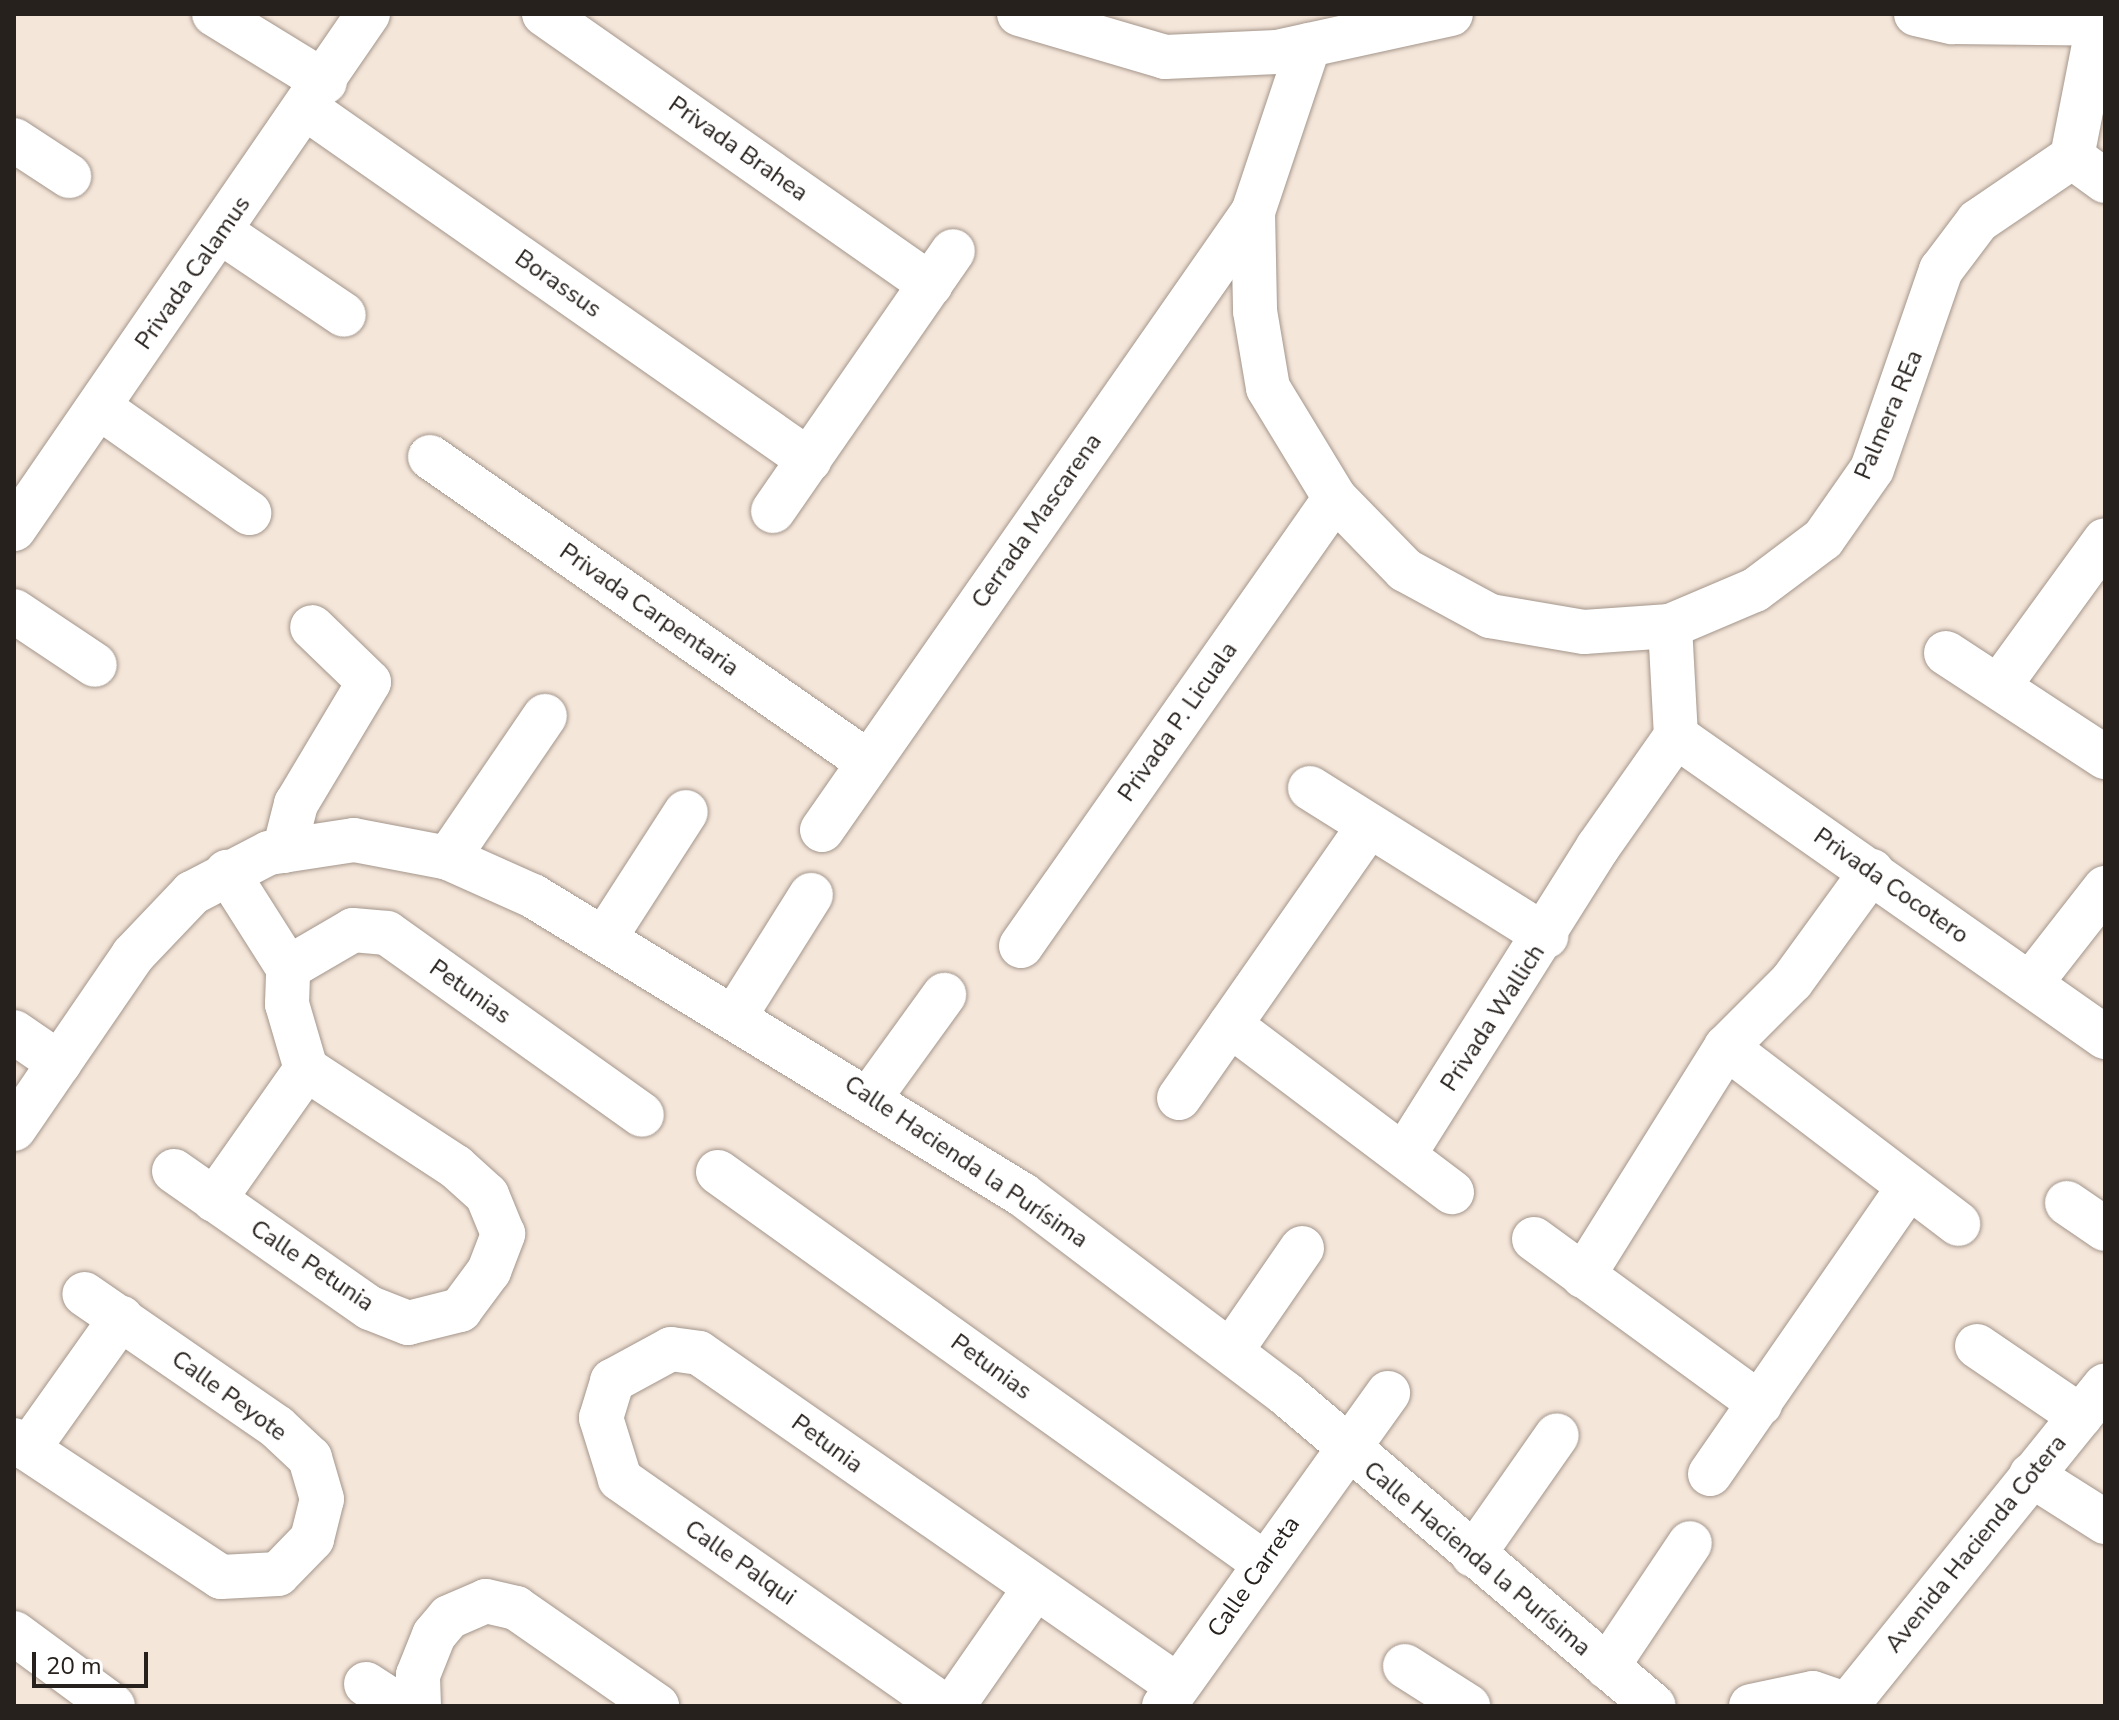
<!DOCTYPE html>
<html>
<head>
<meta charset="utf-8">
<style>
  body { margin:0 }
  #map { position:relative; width:2119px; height:1720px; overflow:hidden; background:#f5e6da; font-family:"Nunito Sans",sans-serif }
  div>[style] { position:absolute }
  .roads { filter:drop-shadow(0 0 2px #a4968b) drop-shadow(0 0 2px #a4968b) }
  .street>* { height:44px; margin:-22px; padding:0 22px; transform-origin:22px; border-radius:22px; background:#fff }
  .secondary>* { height:44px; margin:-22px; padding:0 22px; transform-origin:22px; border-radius:22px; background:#fff }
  span { translate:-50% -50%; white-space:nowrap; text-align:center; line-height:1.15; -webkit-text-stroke:7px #fff; paint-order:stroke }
  .street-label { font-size:24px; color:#27211d }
  .frame { position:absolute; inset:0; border:16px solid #27211d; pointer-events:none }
  .scale { position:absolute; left:32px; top:1652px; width:116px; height:36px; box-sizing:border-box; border:4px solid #27211d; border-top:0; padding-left:10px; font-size:24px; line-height:28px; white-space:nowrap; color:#27211d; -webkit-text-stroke:6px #fff; paint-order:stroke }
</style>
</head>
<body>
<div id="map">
  <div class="roads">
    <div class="street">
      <div style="left:214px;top:14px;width:130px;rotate:31.5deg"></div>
      <div style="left:544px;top:14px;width:472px;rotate:35deg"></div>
      <div style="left:307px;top:109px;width:613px;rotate:34.96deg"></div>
      <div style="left:14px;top:140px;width:66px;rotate:33.2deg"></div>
      <div style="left:2072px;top:157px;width:41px;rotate:36deg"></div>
      <div style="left:1253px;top:212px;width:99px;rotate:88.8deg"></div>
      <div style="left:1255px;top:311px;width:78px;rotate:80.4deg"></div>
      <div style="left:1268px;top:388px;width:129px;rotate:58.7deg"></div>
      <div style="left:1335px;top:498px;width:100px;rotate:45.8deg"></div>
      <div style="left:1405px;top:570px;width:97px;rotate:28.4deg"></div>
      <div style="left:1490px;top:616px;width:95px;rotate:9.7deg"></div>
      <div style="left:1584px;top:632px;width:86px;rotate:-4deg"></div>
      <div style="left:1670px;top:626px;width:92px;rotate:-23deg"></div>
      <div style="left:1755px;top:590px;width:85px;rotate:-36.9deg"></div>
      <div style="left:1823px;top:539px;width:85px;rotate:-55deg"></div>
      <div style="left:1872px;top:469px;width:211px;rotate:-70.9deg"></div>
      <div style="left:1941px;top:270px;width:61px;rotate:-52.9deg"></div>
      <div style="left:1978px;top:221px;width:114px;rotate:-34.2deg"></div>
      <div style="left:2072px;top:157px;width:146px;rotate:-78.9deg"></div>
      <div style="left:221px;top:232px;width:148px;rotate:34deg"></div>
      <div style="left:99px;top:407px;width:184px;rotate:35.2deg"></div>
      <div style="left:430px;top:457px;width:534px;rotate:34.85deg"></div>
      <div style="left:773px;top:511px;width:316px;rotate:-55.3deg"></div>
      <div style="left:14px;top:529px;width:625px;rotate:-55.5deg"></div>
      <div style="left:14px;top:611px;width:97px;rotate:33.7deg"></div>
      <div style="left:1670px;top:626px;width:110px;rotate:86.9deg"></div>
      <div style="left:1946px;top:653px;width:190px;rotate:33.2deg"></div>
      <div style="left:1999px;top:686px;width:180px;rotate:-54deg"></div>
      <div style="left:1676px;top:736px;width:524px;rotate:35.05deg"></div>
      <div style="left:1310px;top:788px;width:279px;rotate:32.1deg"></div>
      <div style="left:822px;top:830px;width:753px;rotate:-55.11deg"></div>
      <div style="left:1253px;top:212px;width:176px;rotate:-71.5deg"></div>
      <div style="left:284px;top:851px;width:49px;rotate:-75.7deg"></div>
      <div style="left:296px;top:804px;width:142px;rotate:-59.1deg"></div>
      <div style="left:369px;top:682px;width:79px;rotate:-136deg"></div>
      <div style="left:448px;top:858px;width:172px;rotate:-55.7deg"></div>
      <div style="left:604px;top:939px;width:151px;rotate:-57.2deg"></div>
      <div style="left:1021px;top:946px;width:547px;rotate:-54.97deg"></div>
      <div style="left:288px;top:968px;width:75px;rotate:-30.3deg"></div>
      <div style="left:353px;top:930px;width:34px;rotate:5deg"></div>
      <div style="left:387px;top:933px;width:313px;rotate:35.5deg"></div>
      <div style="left:2030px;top:984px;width:122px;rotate:-52deg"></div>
      <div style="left:735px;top:1016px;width:143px;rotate:-57.9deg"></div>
      <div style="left:1230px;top:1025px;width:278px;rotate:37deg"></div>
      <div style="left:14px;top:1032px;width:55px;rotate:34.6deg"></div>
      <div style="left:1726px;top:1047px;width:292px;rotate:37.3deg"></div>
      <div style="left:871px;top:1096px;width:125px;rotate:-54.1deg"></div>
      <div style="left:1179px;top:1098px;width:330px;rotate:-55.1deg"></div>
      <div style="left:1404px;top:1155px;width:364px;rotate:-57.8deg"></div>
      <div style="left:1598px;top:847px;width:136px;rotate:-54.9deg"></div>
      <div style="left:174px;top:1171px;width:239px;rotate:35deg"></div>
      <div style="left:370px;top:1308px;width:41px;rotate:21.5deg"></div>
      <div style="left:408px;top:1323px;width:54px;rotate:-14deg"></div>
      <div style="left:460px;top:1310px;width:49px;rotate:-53.4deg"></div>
      <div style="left:489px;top:1271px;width:40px;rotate:-69deg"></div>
      <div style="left:503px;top:1234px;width:42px;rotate:-112.3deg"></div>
      <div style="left:487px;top:1195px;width:42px;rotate:-137.9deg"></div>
      <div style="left:456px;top:1167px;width:179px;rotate:-146.8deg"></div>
      <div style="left:306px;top:1069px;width:68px;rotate:-106.3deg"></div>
      <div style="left:287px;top:1004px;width:36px;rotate:-88deg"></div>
      <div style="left:288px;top:968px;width:114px;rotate:-122.4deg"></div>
      <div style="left:718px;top:1172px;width:672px;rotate:35.61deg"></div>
      <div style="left:214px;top:1200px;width:160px;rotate:-54.9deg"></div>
      <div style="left:2067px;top:1203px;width:46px;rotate:34.4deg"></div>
      <div style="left:1534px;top:1239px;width:280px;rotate:36.1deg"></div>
      <div style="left:1583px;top:1276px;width:270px;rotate:-58deg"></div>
      <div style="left:1726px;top:1047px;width:93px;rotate:-45deg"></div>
      <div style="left:1792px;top:981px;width:136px;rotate:-54deg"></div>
      <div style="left:1977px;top:1346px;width:125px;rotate:34.2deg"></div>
      <div style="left:1231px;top:1351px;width:125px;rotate:-55.4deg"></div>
      <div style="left:14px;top:1440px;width:248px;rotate:33.5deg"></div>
      <div style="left:221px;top:1577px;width:57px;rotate:-3deg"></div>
      <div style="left:278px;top:1574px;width:49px;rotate:-45.8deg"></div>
      <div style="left:312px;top:1539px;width:41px;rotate:-76deg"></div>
      <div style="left:322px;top:1499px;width:43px;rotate:-106.3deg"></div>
      <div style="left:310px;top:1458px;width:45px;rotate:-136.8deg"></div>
      <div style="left:277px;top:1427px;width:234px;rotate:-145.4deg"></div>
      <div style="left:28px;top:1449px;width:161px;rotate:-54.6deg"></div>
      <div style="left:1710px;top:1474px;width:349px;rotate:-55.3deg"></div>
      <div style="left:2031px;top:1475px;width:88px;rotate:32.4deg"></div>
      <div style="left:1473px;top:1555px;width:146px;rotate:-55deg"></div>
      <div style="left:14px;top:1633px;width:123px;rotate:36.4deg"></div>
      <div style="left:1405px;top:1666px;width:75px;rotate:32.4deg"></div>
      <div style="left:1607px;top:1667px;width:149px;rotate:-56.2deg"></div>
      <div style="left:366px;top:1684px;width:40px;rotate:32.9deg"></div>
      <div style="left:419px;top:1706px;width:31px;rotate:-92deg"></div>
      <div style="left:418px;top:1675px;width:43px;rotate:-68.2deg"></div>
      <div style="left:434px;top:1635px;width:23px;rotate:-50deg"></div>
      <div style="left:449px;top:1617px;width:40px;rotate:-23.4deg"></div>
      <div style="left:486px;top:1601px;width:31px;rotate:13deg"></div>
      <div style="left:516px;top:1608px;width:172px;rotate:34.8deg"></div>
      <div style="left:944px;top:1706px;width:396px;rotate:-145deg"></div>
      <div style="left:620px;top:1479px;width:64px;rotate:-107.3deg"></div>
      <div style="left:601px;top:1418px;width:39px;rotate:-73deg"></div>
      <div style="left:612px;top:1381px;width:67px;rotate:-28.5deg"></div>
      <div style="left:671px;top:1349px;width:28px;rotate:8deg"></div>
      <div style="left:699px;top:1353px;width:583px;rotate:34.81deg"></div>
      <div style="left:953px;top:1706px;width:140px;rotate:-55.2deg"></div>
      <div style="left:1164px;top:1706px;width:385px;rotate:-54.4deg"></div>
    </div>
    <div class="secondary">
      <div style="left:1019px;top:14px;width:152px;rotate:16.4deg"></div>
      <div style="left:1165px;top:57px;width:112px;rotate:-2.6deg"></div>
      <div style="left:1277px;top:52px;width:178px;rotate:-12.3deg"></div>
      <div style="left:1916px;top:14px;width:37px;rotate:13deg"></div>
      <div style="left:1952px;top:22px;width:153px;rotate:0.7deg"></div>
      <div style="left:14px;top:1129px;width:211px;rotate:-55.6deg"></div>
      <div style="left:133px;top:955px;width:86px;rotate:-46.4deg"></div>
      <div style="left:192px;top:893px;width:87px;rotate:-27.5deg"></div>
      <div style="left:269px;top:853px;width:86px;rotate:-8.7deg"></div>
      <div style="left:354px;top:840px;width:96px;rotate:10.8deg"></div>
      <div style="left:448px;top:858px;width:93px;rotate:24.1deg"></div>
      <div style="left:533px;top:896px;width:574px;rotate:31.39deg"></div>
      <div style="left:1023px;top:1195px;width:330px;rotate:37.1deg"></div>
      <div style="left:1286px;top:1394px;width:482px;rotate:40.3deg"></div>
      <div style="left:1848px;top:1704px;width:409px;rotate:-51.1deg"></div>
      <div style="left:1751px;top:1706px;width:63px;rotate:-11.8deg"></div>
      <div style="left:1813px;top:1693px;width:40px;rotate:18.9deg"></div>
    </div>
  </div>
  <div class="street-label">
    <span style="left:738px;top:149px;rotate:35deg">Privada Brahea</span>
    <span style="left:193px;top:273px;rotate:-55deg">Privada Calamus</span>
    <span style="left:558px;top:284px;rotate:35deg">Borassus</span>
    <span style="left:1889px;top:415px;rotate:-67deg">Palmera REa</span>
    <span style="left:1037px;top:521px;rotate:-55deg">Cerrada Mascarena</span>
    <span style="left:649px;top:610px;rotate:35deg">Privada Carpentaria</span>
    <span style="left:1178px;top:722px;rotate:-55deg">Privada P. Licuala</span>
    <span style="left:1891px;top:886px;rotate:35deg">Privada Cocotero</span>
    <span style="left:470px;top:992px;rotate:35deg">Petunias</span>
    <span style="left:1493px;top:1018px;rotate:-57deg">Privada Wallich</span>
    <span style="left:966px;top:1162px;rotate:34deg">Calle Hacienda la Purísima</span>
    <span style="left:312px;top:1266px;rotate:34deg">Calle Petunia</span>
    <span style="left:991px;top:1367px;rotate:36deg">Petunias</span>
    <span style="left:229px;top:1396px;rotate:36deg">Calle Peyote</span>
    <span style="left:827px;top:1444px;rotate:36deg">Petunia</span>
    <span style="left:1976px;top:1544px;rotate:-51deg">Avenida Hacienda Cotera</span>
    <span style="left:1477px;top:1559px;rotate:40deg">Calle Hacienda la Purísima</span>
    <span style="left:740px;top:1563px;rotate:35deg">Calle Palqui</span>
    <span style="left:1254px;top:1577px;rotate:-55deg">Calle Carreta</span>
  </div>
  <div class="frame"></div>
  <div class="scale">20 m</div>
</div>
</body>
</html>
